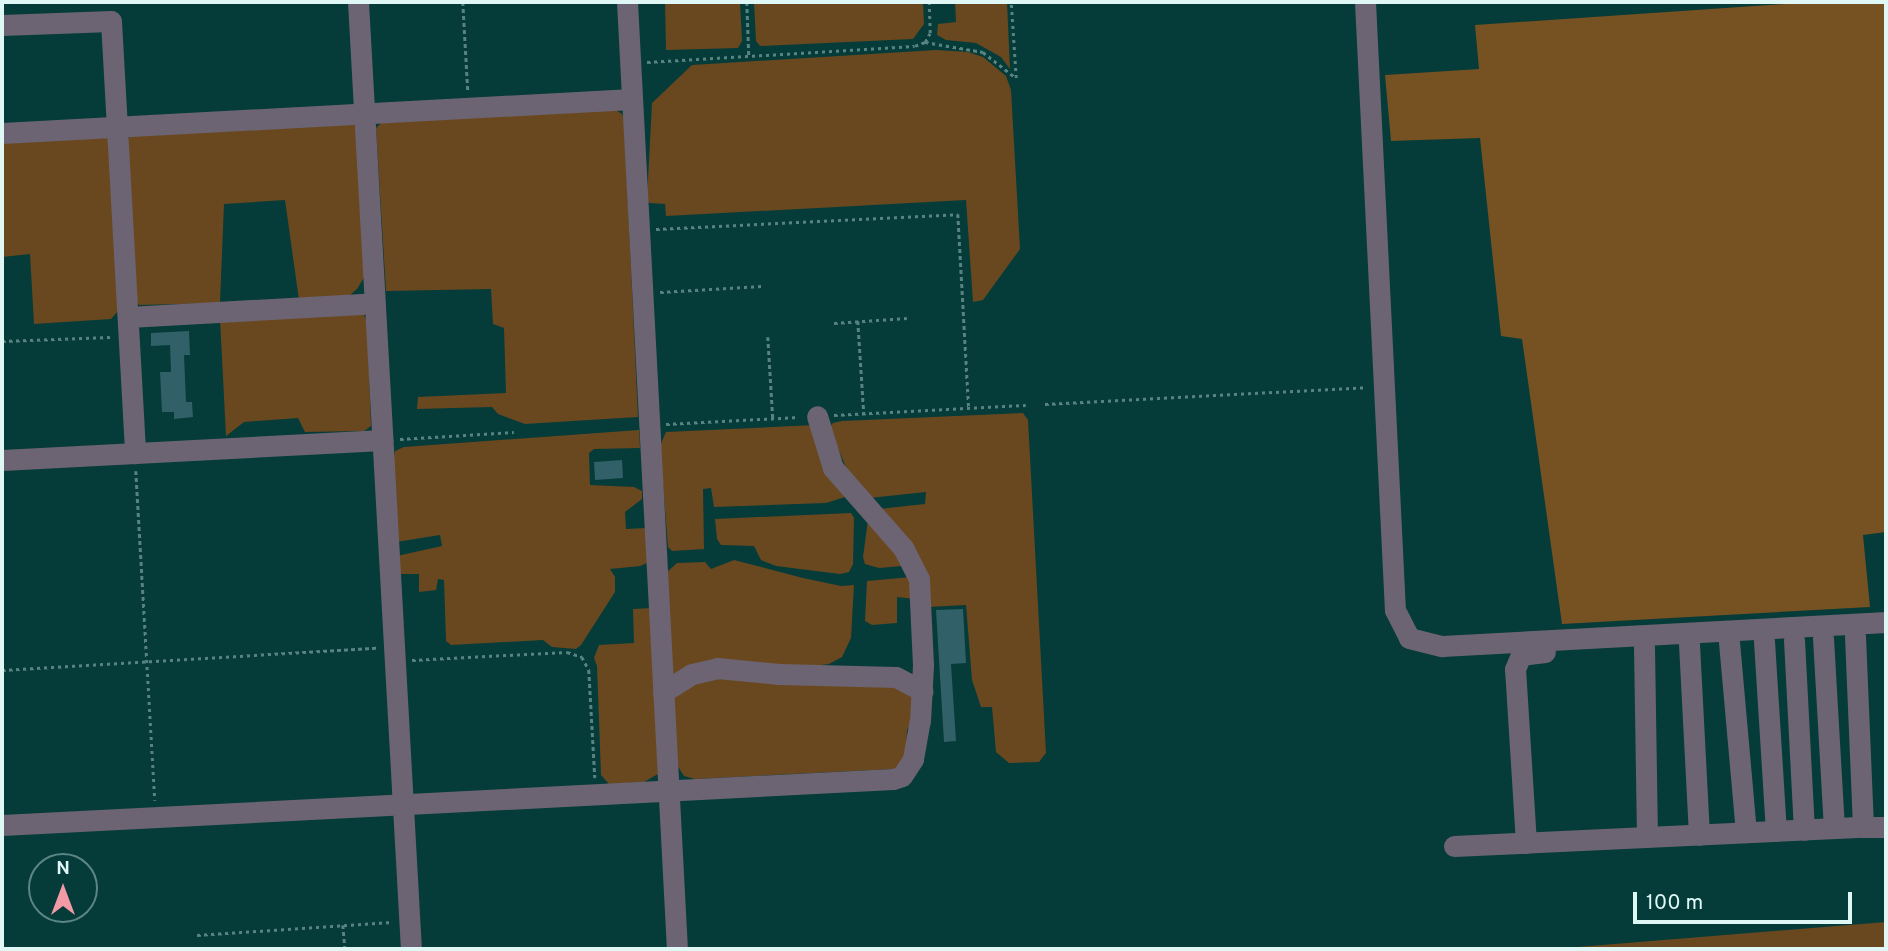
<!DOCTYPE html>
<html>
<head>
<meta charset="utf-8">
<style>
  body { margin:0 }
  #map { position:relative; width:1888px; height:951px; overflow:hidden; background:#053b39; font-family:Overpass,sans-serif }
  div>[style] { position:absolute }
  .green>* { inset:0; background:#69481f }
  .forest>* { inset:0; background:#765121 }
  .building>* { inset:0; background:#316068 }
  .path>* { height:2.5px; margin-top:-1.25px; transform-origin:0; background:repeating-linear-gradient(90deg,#588381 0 3.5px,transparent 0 7px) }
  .minor>* { height:21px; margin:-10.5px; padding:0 10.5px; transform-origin:10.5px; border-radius:10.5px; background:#6c6472 }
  span { translate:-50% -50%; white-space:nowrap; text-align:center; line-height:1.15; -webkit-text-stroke:6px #053b39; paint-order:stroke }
  .frame { position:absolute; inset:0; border:4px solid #dff7f5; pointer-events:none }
  .north { position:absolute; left:28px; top:853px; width:70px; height:70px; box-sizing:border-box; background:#053b39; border:2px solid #5c8684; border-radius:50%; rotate:0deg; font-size:19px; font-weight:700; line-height:28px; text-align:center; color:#dff7f5 }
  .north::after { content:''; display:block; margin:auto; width:24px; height:32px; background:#f39aa7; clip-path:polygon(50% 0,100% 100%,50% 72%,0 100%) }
  .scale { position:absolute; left:1633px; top:892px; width:219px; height:32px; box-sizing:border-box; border:4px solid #dff7f5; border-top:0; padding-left:9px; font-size:21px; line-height:24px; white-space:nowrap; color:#dff7f5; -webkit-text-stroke:5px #053b39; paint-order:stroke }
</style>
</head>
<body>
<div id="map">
  <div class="green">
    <div style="clip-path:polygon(665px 2px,740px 2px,742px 41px,738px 48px,666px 50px)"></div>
    <div style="clip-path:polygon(754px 2px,923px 2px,924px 24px,913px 39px,760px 46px,756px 41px)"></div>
    <div style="clip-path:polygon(955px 2px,1007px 2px,1010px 69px,1001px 57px,976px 43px,946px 40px,937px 35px,938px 24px,956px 22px)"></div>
    <div style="clip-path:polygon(936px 50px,968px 52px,983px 57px,1006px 76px,1011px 90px,1020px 249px,983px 300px,973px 302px,966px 200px,666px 216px,665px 204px,649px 203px,647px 199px,652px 103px,692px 65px)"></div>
    <div style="clip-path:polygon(614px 109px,622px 114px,624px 121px,638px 417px,525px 424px,498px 414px,492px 407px,417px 409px,418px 397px,506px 393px,504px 328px,493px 324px,491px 289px,386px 291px,376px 128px,382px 122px)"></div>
    <div style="clip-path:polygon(351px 122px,356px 126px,365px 276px,357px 289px,350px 295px,299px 300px,285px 200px,224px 204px,220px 303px,139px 305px,133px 297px,126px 139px,135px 134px)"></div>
    <div style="clip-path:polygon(104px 136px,111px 140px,119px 310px,111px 319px,34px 324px,30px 254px,2px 257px,2px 141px)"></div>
    <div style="clip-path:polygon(362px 311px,367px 322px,371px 426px,364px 431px,305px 432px,298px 418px,244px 422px,226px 436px,220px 319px)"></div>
    <div style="clip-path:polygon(1023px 413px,1028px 420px,1046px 753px,1039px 762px,1009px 763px,996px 752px,992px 707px,981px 707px,972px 680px,966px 605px,928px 607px,879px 509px,925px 504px,926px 492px,869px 498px,849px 474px,829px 428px,833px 423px,842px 421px)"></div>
    <div style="clip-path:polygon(815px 425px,845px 497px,826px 503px,714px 507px,711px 488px,703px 489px,704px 549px,672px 551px,668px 547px,660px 446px,666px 432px)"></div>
    <div style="clip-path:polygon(639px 430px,640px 448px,594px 449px,589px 453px,590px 485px,634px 487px,642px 491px,642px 499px,625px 512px,626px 529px,646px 528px,649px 562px,640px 566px,610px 569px,615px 577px,615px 592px,581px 645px,576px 649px,552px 647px,543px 640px,451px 645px,446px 641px,444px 580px,438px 579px,436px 590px,419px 592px,419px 574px,398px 574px,397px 556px,442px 546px,440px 535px,396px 542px,392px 468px,395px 451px,404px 447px)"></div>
    <div style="clip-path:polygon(851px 513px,854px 518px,853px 564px,849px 572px,840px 574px,776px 566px,761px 560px,754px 546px,721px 545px,717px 539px,715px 519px)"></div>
    <div style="clip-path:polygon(868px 520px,905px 558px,902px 566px,879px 568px,865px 564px,863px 557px)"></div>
    <div style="clip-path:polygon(734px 560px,803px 578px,841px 586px,854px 585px,851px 638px,842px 657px,829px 664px,798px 668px,672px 679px,667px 572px,677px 563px,705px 562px,711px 569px)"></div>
    <div style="clip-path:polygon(911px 577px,915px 599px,897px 597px,897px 623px,872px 625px,865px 621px,867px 581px)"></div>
    <div style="clip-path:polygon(653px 608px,658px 774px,644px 782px,609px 784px,601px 775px,597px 666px,594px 658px,599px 645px,634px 643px,633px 609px)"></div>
    <div style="clip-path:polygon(706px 672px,910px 686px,917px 712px,907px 730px,905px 763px,893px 769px,695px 779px,684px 776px,677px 765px,672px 693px)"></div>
    <div style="clip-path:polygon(1886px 922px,1886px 949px,1553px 949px)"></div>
  </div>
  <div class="forest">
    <div style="clip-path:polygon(1815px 2px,1886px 2px,1886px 532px,1863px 535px,1870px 607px,1562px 624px,1522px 339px,1501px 336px,1480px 138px,1391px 141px,1385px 75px,1479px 69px,1475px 25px)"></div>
  </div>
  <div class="building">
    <div style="clip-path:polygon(189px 331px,190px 355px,184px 355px,186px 402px,192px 402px,193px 417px,174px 419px,174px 412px,162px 412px,160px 372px,171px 372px,170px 345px,151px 346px,151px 333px)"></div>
    <div style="clip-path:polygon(622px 460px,623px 478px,595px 480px,594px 462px)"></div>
    <div style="clip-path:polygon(963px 609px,966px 663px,951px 664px,956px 741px,944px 742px,936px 610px)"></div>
  </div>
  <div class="path">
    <div style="left:463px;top:2px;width:89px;rotate:86.8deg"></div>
    <div style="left:747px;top:2px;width:54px;rotate:87.9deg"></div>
    <div style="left:925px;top:42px;width:59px;rotate:9.8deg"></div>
    <div style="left:983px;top:52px;width:42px;rotate:38.2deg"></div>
    <div style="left:1016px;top:78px;width:76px;rotate:-93.8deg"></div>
    <div style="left:647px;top:62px;width:268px;rotate:-3.4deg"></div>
    <div style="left:915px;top:46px;width:11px;rotate:-22deg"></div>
    <div style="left:925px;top:42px;width:10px;rotate:-61deg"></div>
    <div style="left:930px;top:33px;width:31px;rotate:-92deg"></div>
    <div style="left:656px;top:229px;width:302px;rotate:-2.8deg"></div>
    <div style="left:958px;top:214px;width:194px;rotate:86.8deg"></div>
    <div style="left:660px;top:292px;width:102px;rotate:-3.4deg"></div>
    <div style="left:858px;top:321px;width:93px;rotate:86.3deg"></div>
    <div style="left:834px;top:323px;width:73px;rotate:-3.9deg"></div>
    <div style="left:768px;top:337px;width:81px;rotate:86.5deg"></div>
    <div style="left:2px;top:341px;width:108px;rotate:-2.1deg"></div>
    <div style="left:1045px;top:404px;width:322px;rotate:-3deg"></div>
    <div style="left:834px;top:415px;width:192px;rotate:-3deg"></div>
    <div style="left:666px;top:424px;width:133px;rotate:-3deg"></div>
    <div style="left:400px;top:439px;width:114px;rotate:-3.5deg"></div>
    <div style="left:136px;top:471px;width:330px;rotate:86.7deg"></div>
    <div style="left:412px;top:660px;width:155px;rotate:-3deg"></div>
    <div style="left:567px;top:652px;width:16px;rotate:18deg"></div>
    <div style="left:582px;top:657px;width:15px;rotate:62deg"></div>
    <div style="left:589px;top:670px;width:108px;rotate:86.8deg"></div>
    <div style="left:2px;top:670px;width:375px;rotate:-3.4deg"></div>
    <div style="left:343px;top:925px;width:24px;rotate:85deg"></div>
    <div style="left:197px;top:935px;width:195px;rotate:-3.8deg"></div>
  </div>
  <div class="minor">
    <div style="left:358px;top:2px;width:948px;rotate:86.8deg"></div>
    <div style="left:627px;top:2px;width:948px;rotate:86.98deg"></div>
    <div style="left:1365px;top:2px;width:609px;rotate:87.18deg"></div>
    <div style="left:1395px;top:610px;width:31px;rotate:63deg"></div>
    <div style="left:1409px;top:638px;width:34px;rotate:14deg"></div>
    <div style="left:1442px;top:646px;width:445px;rotate:-3.1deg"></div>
    <div style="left:2px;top:25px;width:109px;rotate:-2.1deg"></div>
    <div style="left:111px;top:21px;width:433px;rotate:86.8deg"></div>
    <div style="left:2px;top:133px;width:631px;rotate:-3.09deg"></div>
    <div style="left:128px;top:317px;width:247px;rotate:-3.2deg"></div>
    <div style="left:2px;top:460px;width:381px;rotate:-3deg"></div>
    <div style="left:1823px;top:638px;width:190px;rotate:86.7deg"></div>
    <div style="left:1794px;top:640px;width:190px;rotate:87deg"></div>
    <div style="left:1764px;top:641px;width:190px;rotate:86.4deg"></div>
    <div style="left:1729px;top:642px;width:191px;rotate:84.9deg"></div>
    <div style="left:1689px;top:644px;width:191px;rotate:87deg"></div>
    <div style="left:1644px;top:647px;width:190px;rotate:89.1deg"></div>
    <div style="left:663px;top:692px;width:34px;rotate:-32deg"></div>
    <div style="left:692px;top:674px;width:26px;rotate:-13deg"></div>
    <div style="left:717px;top:668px;width:62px;rotate:5.5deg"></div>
    <div style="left:779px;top:674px;width:117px;rotate:1.5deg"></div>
    <div style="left:896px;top:677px;width:30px;rotate:28deg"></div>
    <div style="left:2px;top:825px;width:892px;rotate:-2.96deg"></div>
    <div style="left:893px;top:779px;width:9px;rotate:-18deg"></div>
    <div style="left:902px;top:776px;width:20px;rotate:-57deg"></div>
    <div style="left:913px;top:759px;width:39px;rotate:-80deg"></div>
    <div style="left:920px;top:721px;width:56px;rotate:-86.9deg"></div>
    <div style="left:923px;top:665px;width:86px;rotate:-92.7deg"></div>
    <div style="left:919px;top:579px;width:34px;rotate:-117deg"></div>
    <div style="left:904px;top:549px;width:108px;rotate:-131.2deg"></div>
    <div style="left:833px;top:468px;width:54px;rotate:-107.1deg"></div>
    <div style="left:1863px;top:827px;width:23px"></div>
    <div style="left:1526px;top:843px;width:174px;rotate:-93.6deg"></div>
    <div style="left:1515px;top:669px;width:15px;rotate:-67deg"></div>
    <div style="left:1521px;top:655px;width:24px;rotate:-7deg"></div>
    <div style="left:1454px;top:846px;width:409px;rotate:-2.7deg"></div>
    <div style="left:1863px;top:827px;width:191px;rotate:-92.4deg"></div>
  </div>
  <div class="frame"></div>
  <div class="north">N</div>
  <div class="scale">100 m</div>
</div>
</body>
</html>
